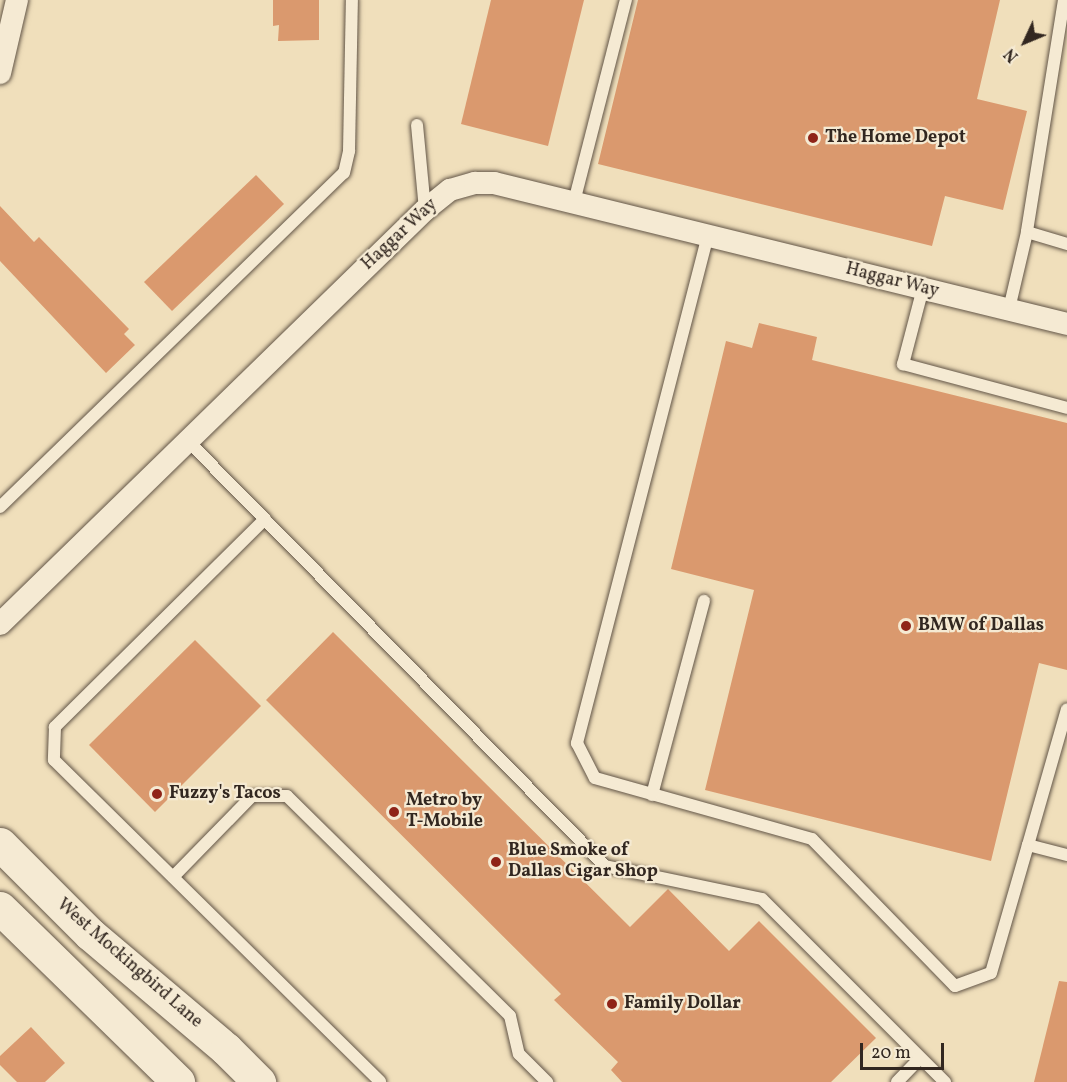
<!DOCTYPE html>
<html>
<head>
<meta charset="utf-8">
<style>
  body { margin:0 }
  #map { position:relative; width:1067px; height:1082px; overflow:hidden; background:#f0dfbb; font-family:Vollkorn,serif }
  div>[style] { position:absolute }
  .building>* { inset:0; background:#da996e }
  .roads { filter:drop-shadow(0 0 2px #625547) drop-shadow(0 0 2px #625547) }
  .lane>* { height:12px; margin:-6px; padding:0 6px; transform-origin:6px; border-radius:6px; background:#f5ead3 }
  .street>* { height:22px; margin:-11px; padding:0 11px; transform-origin:11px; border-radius:11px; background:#f5ead3 }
  .secondary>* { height:33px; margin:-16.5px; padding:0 16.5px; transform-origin:16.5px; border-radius:16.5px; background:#f5ead3 }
  .dots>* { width:16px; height:16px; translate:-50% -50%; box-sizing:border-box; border:3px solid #f5ead3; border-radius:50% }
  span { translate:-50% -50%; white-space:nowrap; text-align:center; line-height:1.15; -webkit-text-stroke:4.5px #f5ead3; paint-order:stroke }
  .poi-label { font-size:18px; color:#322720; font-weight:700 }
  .left { translate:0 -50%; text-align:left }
  .street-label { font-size:18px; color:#322720 }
  .north { position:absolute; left:995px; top:12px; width:60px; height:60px; -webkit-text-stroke:4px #f5ead3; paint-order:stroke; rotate:226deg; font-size:16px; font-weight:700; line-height:24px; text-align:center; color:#322720 }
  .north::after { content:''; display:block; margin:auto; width:21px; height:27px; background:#322720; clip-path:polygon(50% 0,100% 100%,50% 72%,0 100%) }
  .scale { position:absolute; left:860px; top:1043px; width:84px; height:27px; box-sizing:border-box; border:3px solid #322720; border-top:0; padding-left:8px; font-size:18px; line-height:21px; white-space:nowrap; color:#322720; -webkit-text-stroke:4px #f5ead3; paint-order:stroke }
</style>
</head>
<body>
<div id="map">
  <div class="building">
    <div style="clip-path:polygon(273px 0,319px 0,319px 40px,278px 41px,279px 25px,273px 26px)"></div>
    <div style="clip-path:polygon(491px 0,584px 0,548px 146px,461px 124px)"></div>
    <div style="clip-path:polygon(638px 0,1000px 0,977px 99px,1027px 111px,1003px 210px,945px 196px,932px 246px,598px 164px)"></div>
    <div style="clip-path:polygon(256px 175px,284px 204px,172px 311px,144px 282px)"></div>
    <div style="clip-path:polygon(0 206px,34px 242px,39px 237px,129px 329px,124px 334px,135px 345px,106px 373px,0 261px)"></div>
    <div style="clip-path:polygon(759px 323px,817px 337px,812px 360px,1067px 423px,1067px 670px,1039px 663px,991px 861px,705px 790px,754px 590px,671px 569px,726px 341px,752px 348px)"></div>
    <div style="clip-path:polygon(333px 632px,630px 927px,668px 889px,729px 951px,759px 921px,876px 1038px,831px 1082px,622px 1082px,611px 1070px,618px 1062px,554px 1000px,561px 994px,266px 700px)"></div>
    <div style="clip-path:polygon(195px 640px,261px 706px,155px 812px,89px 745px)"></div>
    <div style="clip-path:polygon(1059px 981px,1067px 982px,1067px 1082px,1034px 1082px)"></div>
    <div style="clip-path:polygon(31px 1027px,65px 1063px,45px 1082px,17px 1082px,0 1065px,0 1056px)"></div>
  </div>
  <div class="roads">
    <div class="lane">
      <div style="left:1064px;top:0;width:235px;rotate:99.1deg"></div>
      <div style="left:1027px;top:232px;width:42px;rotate:16.7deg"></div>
      <div style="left:417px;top:125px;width:85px;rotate:84.6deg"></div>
      <div style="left:574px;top:202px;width:209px;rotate:-75.6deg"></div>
      <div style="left:708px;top:235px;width:525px;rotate:104.46deg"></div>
      <div style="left:577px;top:743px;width:39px;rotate:63deg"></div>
      <div style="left:595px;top:778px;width:225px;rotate:15.7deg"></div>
      <div style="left:812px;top:839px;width:205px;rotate:45.8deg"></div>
      <div style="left:955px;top:986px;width:38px;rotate:-20deg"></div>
      <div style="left:991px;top:973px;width:133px;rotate:-73.9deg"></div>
      <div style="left:1028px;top:845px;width:40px;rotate:14.4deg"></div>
      <div style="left:923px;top:288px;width:79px;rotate:104.7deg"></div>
      <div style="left:903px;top:364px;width:170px;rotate:15deg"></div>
      <div style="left:1009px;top:309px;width:79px;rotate:-76.8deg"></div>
      <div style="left:188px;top:441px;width:595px;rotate:45.54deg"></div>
      <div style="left:605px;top:866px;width:160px;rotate:11.9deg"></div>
      <div style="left:762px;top:899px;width:259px;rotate:45deg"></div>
      <div style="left:0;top:507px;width:479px;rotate:-44.2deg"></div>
      <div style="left:344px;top:173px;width:23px;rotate:-77deg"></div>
      <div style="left:349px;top:151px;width:151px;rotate:-88.9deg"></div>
      <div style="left:265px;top:519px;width:296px;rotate:135.3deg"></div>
      <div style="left:55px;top:727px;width:33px;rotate:92deg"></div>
      <div style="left:54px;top:760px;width:458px;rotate:44.6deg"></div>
      <div style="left:652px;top:795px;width:201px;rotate:-75deg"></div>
      <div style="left:1028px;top:845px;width:141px;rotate:-74deg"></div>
      <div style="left:173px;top:877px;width:113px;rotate:-45.7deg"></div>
      <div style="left:252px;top:796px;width:35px"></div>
      <div style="left:287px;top:796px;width:313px;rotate:44.6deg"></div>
      <div style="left:510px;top:1016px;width:39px;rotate:77deg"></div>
      <div style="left:519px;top:1054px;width:40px;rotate:45deg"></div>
      <div style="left:897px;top:1082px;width:33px;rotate:-46deg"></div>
    </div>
    <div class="street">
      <div style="left:0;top:73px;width:75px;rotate:-76.9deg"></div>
      <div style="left:0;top:624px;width:593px;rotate:-44.25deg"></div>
      <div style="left:425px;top:210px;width:32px;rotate:-39deg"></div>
      <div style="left:450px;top:190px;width:26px;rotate:-16deg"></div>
      <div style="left:475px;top:183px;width:19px"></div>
      <div style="left:494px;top:183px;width:590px;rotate:13.82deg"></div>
    </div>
    <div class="secondary">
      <div style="left:0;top:844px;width:127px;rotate:45deg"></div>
      <div style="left:90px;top:934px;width:178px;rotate:40.2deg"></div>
      <div style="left:226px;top:1049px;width:47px;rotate:45deg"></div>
      <div style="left:0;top:908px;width:249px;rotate:44.3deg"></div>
    </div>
  </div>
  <div class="dots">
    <div style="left:813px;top:138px;background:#8f2418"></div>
    <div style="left:906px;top:626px;background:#8f2418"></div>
    <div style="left:157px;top:794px;background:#8f2418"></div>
    <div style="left:394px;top:812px;background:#8f2418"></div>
    <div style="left:496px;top:862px;background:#8f2418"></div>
    <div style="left:612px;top:1004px;background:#8f2418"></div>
  </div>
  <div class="poi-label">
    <span class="left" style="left:825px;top:138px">The Home Depot</span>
    <span class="left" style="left:918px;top:626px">BMW of Dallas</span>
    <span class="left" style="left:169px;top:794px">Fuzzy's Tacos</span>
    <span class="left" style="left:406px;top:812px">Metro by<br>T-Mobile</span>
    <span class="left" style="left:508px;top:862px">Blue Smoke of<br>Dallas Cigar Shop</span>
    <span class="left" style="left:624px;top:1004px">Family Dollar</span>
  </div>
  <div class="street-label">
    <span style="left:400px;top:235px;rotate:-43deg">Haggar Way</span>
    <span style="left:892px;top:281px;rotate:14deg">Haggar Way</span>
    <span style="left:129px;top:964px;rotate:41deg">West Mockingbird Lane</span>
  </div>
  <div class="north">N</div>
  <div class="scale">20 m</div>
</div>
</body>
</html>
